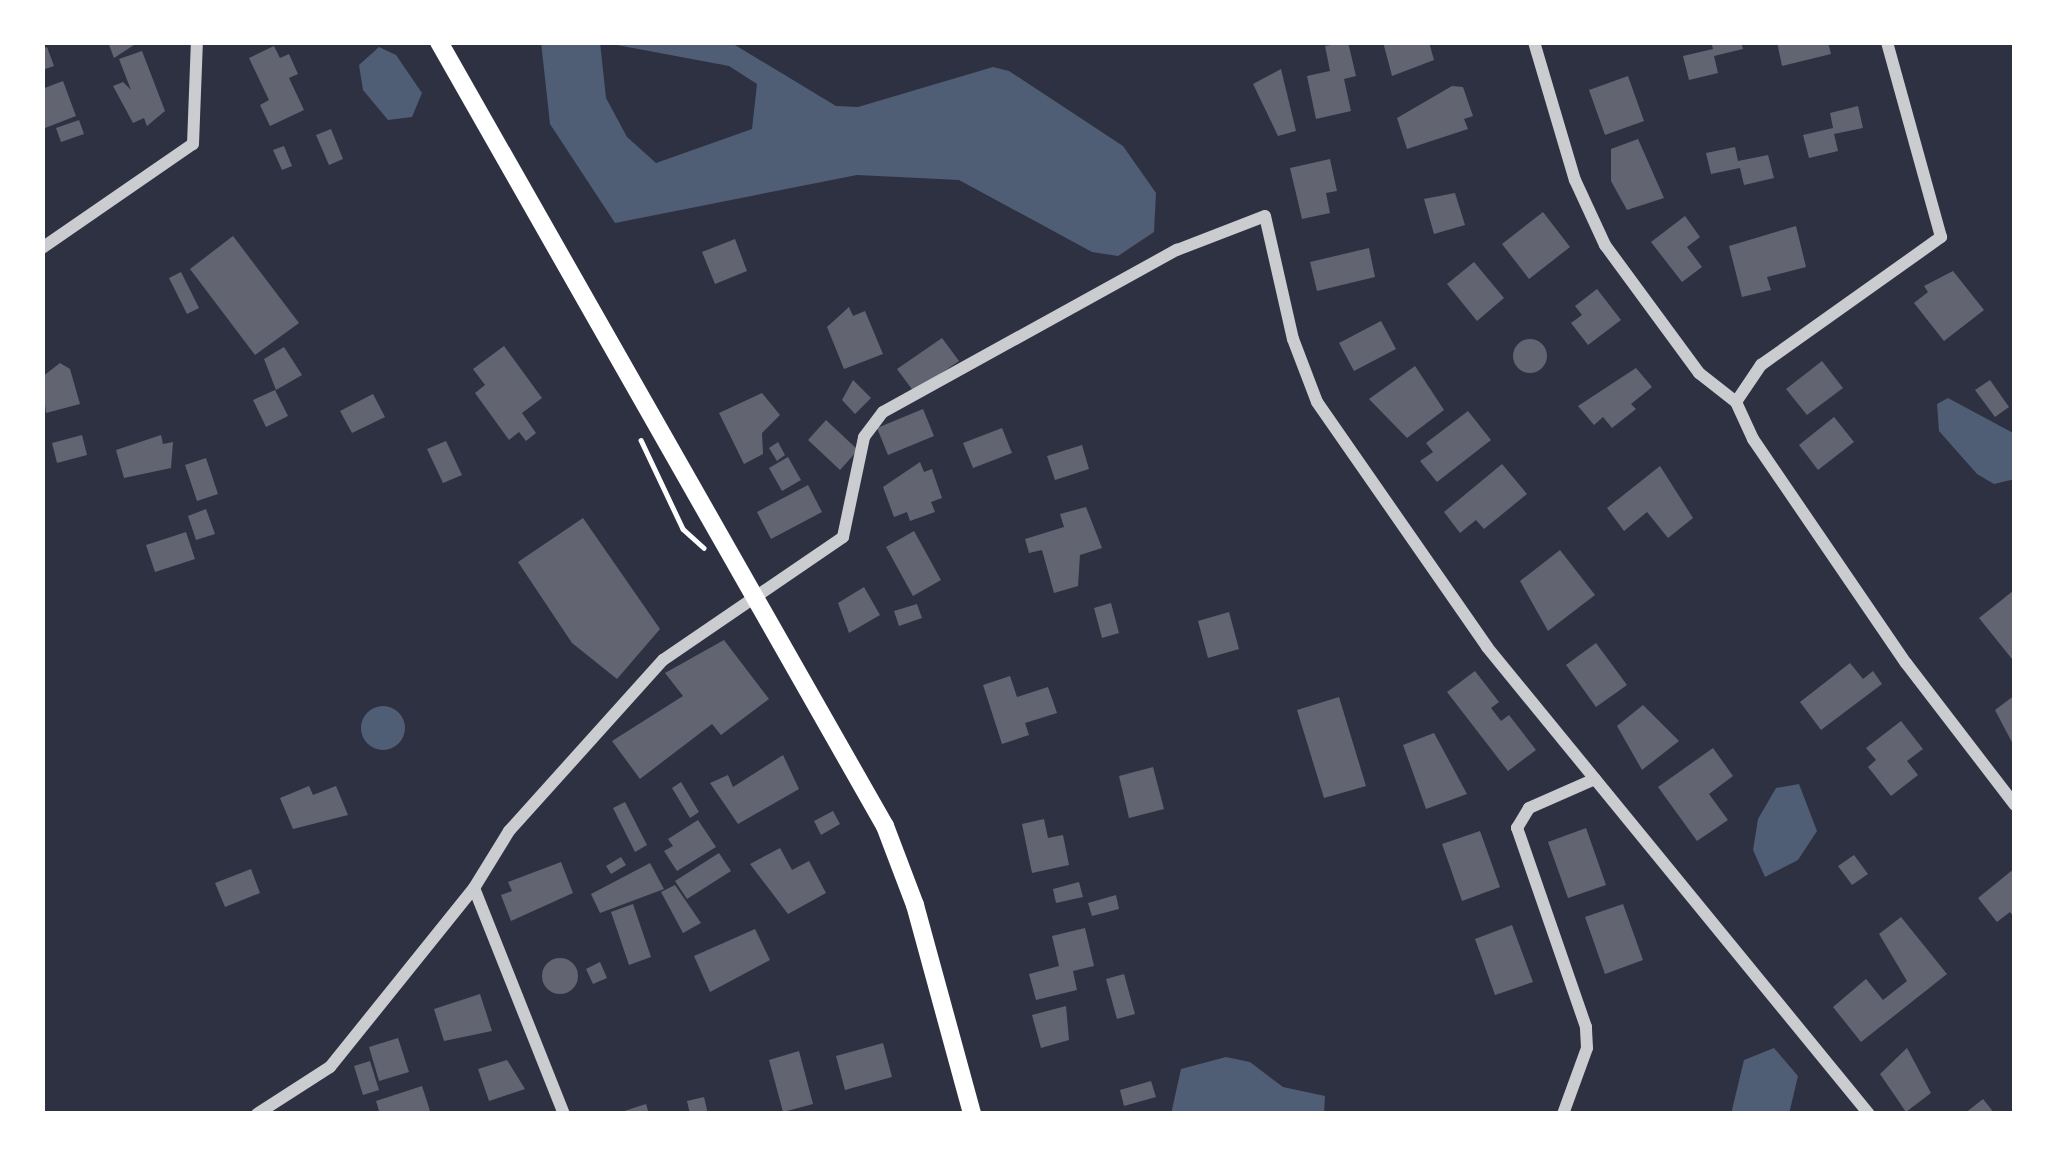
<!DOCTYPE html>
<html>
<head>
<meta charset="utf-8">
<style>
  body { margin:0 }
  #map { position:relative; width:2057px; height:1156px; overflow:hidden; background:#2d3142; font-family:"Roboto Condensed",sans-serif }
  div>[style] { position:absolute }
  .water>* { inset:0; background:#4f5d75 }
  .round { border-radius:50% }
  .building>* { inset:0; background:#626471 }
  .path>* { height:4.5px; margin:-2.25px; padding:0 2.25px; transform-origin:2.25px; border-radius:2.25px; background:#fff }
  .minor>* { height:12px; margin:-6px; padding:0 6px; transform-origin:6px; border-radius:6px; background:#caccd0 }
  .secondary>* { height:18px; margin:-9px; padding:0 9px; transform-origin:9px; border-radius:9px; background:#fff }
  span { translate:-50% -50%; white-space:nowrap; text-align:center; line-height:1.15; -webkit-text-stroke:9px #fff; paint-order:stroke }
  .frame { position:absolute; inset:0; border:45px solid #fff; pointer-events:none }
</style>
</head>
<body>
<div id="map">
  <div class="water">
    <div style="clip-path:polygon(541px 42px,600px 42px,606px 98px,627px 137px,656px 163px,752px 129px,757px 84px,729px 66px,601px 42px,730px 42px,836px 106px,858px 107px,993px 67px,1009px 71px,1123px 146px,1156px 193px,1154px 232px,1118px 256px,1092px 252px,959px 180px,857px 175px,615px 223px,550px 124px)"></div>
    <div style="clip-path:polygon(379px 47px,396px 55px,422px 93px,412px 117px,388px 120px,363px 90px,359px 65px)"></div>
    <div style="clip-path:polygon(1948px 398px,2015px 434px,2015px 479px,1994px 484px,1977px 474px,1939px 431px,1937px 404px)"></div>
    <div class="round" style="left:361px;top:706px;width:44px;height:44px"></div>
    <div style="clip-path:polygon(1799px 784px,1817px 831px,1798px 860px,1765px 877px,1753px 850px,1758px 819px,1776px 788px)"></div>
    <div style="clip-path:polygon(1774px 1048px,1798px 1076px,1789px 1114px,1731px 1114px,1744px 1060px)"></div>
    <div style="clip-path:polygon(1226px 1057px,1250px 1062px,1283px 1087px,1325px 1096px,1324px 1114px,1171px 1114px,1181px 1069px)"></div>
  </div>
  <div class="building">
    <div style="clip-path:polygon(108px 42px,137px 42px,137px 43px,114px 58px)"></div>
    <div style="clip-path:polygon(1348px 42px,1356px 76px,1344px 79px,1351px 111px,1316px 119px,1307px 76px,1330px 71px,1325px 46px)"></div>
    <div style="clip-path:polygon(1383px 42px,1429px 42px,1434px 60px,1392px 76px)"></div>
    <div style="clip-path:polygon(1711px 42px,1741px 42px,1743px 49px,1714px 56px,1718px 73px,1689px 80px,1683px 56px,1713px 49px)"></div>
    <div style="clip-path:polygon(1777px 42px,1828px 42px,1831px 54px,1782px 66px)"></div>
    <div style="clip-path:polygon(274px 46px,280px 58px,289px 54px,298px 74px,289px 78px,304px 110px,270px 126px,260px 105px,269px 100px,249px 58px)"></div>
    <div style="clip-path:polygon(47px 47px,54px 66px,42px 70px,42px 49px)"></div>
    <div style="clip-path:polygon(142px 51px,165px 111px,147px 126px,144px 118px,133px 123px,113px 86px,123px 82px,131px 90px,119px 59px)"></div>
    <div style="clip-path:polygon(1281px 69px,1296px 131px,1278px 136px,1253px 84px)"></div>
    <div style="clip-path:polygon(1628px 76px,1644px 121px,1605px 135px,1589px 90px)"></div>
    <div style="clip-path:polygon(63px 81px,76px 116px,45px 128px,42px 89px)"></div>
    <div style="clip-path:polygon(1452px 86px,1463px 87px,1473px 116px,1464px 119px,1468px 129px,1407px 149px,1397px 118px)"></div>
    <div style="clip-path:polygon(1858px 106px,1863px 128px,1834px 134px,1838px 151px,1809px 158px,1803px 135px,1833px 128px,1830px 113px)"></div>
    <div style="clip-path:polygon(79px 120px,84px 134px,61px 142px,56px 128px)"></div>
    <div style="clip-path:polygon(331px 129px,343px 159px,329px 165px,316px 135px)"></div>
    <div style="clip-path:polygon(1638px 139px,1664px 198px,1627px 210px,1611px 181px,1611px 149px)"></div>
    <div style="clip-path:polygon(284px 146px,292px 166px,282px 170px,273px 150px)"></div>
    <div style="clip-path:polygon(1735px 147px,1738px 161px,1768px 155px,1774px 178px,1744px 185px,1740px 168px,1711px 174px,1706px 153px)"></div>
    <div style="clip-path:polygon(1330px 159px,1337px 191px,1326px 193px,1330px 213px,1302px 219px,1290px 168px)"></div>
    <div style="clip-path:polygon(1455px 193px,1465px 225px,1434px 234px,1424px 199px)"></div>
    <div style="clip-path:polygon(1543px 212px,1570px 247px,1529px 279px,1502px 244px)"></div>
    <div style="clip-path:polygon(1685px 216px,1700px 237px,1687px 247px,1702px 267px,1682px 282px,1651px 242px)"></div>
    <div style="clip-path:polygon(1796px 226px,1806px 267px,1767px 277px,1771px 290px,1742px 297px,1729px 246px)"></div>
    <div style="clip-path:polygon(233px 236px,299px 323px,255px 355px,190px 269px)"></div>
    <div style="clip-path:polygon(735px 239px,747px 271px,715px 284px,702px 252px)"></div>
    <div style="clip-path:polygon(1369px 248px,1375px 277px,1317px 291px,1310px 262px)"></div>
    <div style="clip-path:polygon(1474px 262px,1504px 298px,1477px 321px,1447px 284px)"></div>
    <div style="clip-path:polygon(1953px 271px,1984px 310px,1944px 341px,1914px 303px,1928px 292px,1924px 286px)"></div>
    <div style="clip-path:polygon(181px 272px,199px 308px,187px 314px,169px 278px)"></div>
    <div style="clip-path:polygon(1597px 289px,1621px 320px,1588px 345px,1571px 323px,1582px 315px,1575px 306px)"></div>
    <div style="clip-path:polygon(849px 307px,853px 316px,865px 311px,883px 354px,844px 369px,827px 327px)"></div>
    <div style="clip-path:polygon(1381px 321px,1396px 349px,1354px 371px,1339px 343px)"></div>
    <div style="clip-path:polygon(942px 338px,959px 361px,914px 392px,897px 369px)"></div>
    <div class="round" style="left:1513px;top:339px;width:34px;height:34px"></div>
    <div style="clip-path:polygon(504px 346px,542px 398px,522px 413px,536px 433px,526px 441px,519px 432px,509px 440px,475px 393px,485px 385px,473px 369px)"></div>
    <div style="clip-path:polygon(284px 347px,302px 375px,276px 390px,264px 359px)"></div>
    <div style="clip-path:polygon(1822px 361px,1843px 388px,1807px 415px,1786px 389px)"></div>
    <div style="clip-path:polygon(60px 363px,70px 369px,80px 404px,46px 413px,42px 377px)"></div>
    <div style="clip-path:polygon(1415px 366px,1444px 410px,1407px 438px,1369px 399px)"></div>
    <div style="clip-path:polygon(1636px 368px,1652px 387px,1631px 404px,1636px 409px,1612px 428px,1603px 417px,1594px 425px,1578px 406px)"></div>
    <div style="clip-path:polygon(853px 380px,871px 398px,855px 414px,842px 400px)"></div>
    <div style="clip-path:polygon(1990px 380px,2009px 407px,1995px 417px,1975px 390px)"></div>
    <div style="clip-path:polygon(275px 390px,288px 416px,266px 427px,253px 400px)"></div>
    <div style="clip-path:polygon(762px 393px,780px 415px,762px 433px,763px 454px,744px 464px,719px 413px)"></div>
    <div style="clip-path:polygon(373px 394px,385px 417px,352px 433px,340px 411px)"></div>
    <div style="clip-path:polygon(923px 409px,934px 436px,888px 455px,877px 428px)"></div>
    <div style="clip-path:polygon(1468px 411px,1491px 440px,1437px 482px,1420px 461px,1433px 452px,1426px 443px)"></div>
    <div style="clip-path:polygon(1834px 417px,1854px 442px,1818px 470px,1799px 445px)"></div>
    <div style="clip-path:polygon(826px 420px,858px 450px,840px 470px,808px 440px)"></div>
    <div style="clip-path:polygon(1002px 428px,1012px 453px,973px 468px,963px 443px)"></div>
    <div style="clip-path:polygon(82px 435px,87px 455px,57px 463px,52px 443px)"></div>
    <div style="clip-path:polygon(161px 435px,163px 444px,173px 442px,171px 468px,124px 478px,116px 450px)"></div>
    <div style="clip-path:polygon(446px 441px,462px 475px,443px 483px,427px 449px)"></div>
    <div style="clip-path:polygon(778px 442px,785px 455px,777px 461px,769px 448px)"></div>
    <div style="clip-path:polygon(1082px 445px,1089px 469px,1055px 480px,1047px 456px)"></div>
    <div style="clip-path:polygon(788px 457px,801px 480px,782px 491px,769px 468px)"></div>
    <div style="clip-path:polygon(206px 458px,218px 494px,197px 501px,185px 465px)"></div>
    <div style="clip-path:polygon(920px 462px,924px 472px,932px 469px,942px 498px,931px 502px,935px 512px,910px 521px,907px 512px,894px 517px,883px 487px)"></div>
    <div style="clip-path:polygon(1502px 464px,1527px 494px,1484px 529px,1476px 520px,1460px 533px,1444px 512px)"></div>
    <div style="clip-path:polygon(1660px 466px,1693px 518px,1668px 538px,1647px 512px,1624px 531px,1607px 508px)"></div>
    <div style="clip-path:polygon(808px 485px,822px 512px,771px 539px,757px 512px)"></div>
    <div style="clip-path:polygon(1086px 507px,1102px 548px,1080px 555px,1078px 586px,1054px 593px,1042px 550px,1029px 553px,1025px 539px,1064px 527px,1060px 514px)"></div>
    <div style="clip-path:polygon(206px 509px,215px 534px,196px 540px,188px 516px)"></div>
    <div style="clip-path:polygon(583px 518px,660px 629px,617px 679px,572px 643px,518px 562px)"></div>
    <div style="clip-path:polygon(914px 531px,941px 580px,913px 596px,886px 547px)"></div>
    <div style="clip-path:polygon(186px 532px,195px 559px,155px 572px,146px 545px)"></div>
    <div style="clip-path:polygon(1560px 550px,1595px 595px,1548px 631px,1520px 581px)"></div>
    <div style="clip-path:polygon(864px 587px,880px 615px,849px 633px,838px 603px)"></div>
    <div style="clip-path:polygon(2013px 591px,2015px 657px,2012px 659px,1979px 618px)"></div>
    <div style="clip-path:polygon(1111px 603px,1119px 633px,1102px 638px,1094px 608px)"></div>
    <div style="clip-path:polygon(917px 604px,922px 618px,899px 626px,894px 611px)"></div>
    <div style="clip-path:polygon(1229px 612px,1239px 649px,1208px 658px,1198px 621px)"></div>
    <div style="clip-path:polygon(724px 640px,769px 699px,721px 735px,712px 724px,640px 779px,612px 741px,683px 696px,665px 673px)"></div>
    <div style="clip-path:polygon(1596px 643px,1627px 685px,1596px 707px,1566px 665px)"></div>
    <div style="clip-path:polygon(1850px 663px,1863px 679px,1873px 671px,1882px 684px,1821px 730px,1800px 702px)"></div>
    <div style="clip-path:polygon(1475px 671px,1499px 702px,1491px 708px,1501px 721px,1509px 715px,1536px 750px,1508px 771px,1447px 692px)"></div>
    <div style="clip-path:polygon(1010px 676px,1017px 697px,1048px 687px,1057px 713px,1025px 723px,1029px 735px,1002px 744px,983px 685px)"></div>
    <div style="clip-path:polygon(2015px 695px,2015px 748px,1995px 710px)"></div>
    <div style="clip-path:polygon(1339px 697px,1366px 786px,1324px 798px,1297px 710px)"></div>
    <div style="clip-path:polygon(1643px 705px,1679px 741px,1642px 770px,1617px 726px)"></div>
    <div style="clip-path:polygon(1901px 721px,1923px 749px,1907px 761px,1918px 775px,1891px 796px,1868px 767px,1876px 760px,1866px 748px)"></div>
    <div style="clip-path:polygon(1434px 733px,1467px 794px,1426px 809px,1403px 745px)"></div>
    <div style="clip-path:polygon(1713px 748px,1733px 776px,1709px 794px,1728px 820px,1697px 841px,1658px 787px)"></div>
    <div style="clip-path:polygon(783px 755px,799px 789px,738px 824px,710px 783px,728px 775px,733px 787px)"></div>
    <div style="clip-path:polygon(1153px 767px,1164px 809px,1129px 818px,1119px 776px)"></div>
    <div style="clip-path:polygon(681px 782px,699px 812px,690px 818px,672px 788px)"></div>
    <div style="clip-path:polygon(309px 786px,313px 795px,336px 786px,348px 815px,293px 829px,280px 798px)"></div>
    <div style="clip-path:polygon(625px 802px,647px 845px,635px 852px,613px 808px)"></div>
    <div style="clip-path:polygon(833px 811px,840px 824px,821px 835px,814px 821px)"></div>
    <div style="clip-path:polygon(1044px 819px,1048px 838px,1063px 835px,1069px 865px,1032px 873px,1022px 824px)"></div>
    <div style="clip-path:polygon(698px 820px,716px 847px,677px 871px,664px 851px,673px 846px,668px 839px)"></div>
    <div style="clip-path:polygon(1586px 828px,1606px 885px,1568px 898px,1548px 842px)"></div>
    <div style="clip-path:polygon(1480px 831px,1500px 887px,1462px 901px,1442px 844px)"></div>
    <div style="clip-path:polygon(780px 848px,792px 870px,809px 861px,826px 893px,788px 914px,750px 864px)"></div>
    <div style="clip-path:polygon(719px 853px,731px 871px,687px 899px,675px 881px)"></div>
    <div style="clip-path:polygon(1854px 855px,1868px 874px,1852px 885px,1838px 866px)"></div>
    <div style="clip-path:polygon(621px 857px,626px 865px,611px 874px,606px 866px)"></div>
    <div style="clip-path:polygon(561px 862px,573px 893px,511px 921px,501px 895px,512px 891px,508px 882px)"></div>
    <div style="clip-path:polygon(650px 863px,664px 889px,600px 913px,591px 894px)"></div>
    <div style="clip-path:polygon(2015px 868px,2015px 919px,2010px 912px,1997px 922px,1978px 898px)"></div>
    <div style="clip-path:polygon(251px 869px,260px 893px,225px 907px,215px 883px)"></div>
    <div style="clip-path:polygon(1079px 882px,1083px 897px,1056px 903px,1053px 889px)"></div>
    <div style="clip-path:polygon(675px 885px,701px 923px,683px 933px,661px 892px)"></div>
    <div style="clip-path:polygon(1116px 895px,1119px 909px,1092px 916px,1088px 903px)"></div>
    <div style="clip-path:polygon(633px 904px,651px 957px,629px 965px,611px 912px)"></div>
    <div style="clip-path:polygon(1623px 904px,1643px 960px,1605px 974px,1585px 917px)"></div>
    <div style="clip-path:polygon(1901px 917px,1947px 974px,1861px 1042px,1833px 1007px,1866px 979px,1883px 1000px,1907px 981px,1879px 934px)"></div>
    <div style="clip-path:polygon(1512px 925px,1533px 982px,1495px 995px,1475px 939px)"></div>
    <div style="clip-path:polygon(1085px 928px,1094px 966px,1073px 971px,1077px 990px,1036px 1000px,1029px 974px,1059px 966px,1052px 936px)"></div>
    <div style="clip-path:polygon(755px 929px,770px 960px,710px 992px,694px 956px)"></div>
    <div class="round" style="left:542px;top:958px;width:36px;height:36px"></div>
    <div style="clip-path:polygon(600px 962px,607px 978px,593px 984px,586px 969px)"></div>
    <div style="clip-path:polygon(1124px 974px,1135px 1014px,1117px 1019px,1106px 979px)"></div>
    <div style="clip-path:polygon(480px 994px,492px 1031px,444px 1041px,434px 1009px)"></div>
    <div style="clip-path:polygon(1066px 1006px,1069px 1040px,1041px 1048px,1032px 1015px)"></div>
    <div style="clip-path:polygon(398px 1038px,409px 1072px,379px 1081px,369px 1047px)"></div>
    <div style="clip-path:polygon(883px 1043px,892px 1077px,845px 1090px,836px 1056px)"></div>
    <div style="clip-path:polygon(1907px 1048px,1931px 1093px,1906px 1112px,1880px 1074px)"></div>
    <div style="clip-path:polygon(799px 1051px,813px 1104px,783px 1112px,769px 1060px)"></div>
    <div style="clip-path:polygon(507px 1060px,525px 1089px,489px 1101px,478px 1069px)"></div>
    <div style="clip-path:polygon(370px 1061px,379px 1090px,363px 1095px,354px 1066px)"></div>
    <div style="clip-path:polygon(1151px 1081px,1156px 1097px,1124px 1106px,1120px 1090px)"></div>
    <div style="clip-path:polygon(422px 1086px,431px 1114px,380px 1114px,376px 1101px)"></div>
    <div style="clip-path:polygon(704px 1097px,708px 1114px,690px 1114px,687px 1101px)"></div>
    <div style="clip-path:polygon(1983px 1099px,1995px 1114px,1964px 1114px)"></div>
    <div style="clip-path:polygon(646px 1104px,649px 1114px,618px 1114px,618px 1113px)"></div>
  </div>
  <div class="path">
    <div style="left:641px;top:440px;width:98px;rotate:64.7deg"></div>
    <div style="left:683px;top:529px;width:28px;rotate:42deg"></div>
  </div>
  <div class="minor">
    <div style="left:1534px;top:42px;width:144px;rotate:73.5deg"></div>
    <div style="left:1575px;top:180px;width:72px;rotate:65.2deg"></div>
    <div style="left:1605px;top:245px;width:159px;rotate:53.7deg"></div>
    <div style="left:1699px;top:373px;width:47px;rotate:38.1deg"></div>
    <div style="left:1736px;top:402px;width:41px;rotate:65.3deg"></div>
    <div style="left:1753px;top:439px;width:271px;rotate:55.7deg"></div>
    <div style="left:1906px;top:663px;width:179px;rotate:52.5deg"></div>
    <div style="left:42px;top:248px;width:183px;rotate:-34.6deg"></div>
    <div style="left:193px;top:144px;width:102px;rotate:-87.8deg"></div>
    <div style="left:1736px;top:402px;width:45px;rotate:-56deg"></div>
    <div style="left:1761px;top:365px;width:221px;rotate:-35.4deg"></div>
    <div style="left:1941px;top:237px;width:202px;rotate:-105.5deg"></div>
    <div style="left:474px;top:888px;width:243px;rotate:68.3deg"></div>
    <div style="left:257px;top:1114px;width:87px;rotate:-32.8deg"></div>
    <div style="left:330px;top:1067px;width:230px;rotate:-51.2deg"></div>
    <div style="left:474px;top:888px;width:67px;rotate:-58.4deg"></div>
    <div style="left:509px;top:831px;width:230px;rotate:-48deg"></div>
    <div style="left:663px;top:660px;width:218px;rotate:-34.3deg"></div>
    <div style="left:843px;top:537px;width:102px;rotate:-78.1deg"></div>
    <div style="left:864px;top:437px;width:31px;rotate:-53deg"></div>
    <div style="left:883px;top:412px;width:336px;rotate:-28.9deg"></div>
    <div style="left:1177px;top:250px;width:94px;rotate:-21.1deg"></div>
    <div style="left:1265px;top:216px;width:126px;rotate:77.2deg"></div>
    <div style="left:1293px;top:339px;width:67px;rotate:69.1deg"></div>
    <div style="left:1317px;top:402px;width:298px;rotate:55.2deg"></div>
    <div style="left:1487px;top:647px;width:603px;rotate:50.72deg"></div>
    <div style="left:1563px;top:1114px;width:70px;rotate:-70deg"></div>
    <div style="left:1587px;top:1048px;width:21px;rotate:-93deg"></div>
    <div style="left:1586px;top:1027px;width:211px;rotate:-109.1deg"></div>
    <div style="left:1517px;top:828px;width:23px;rotate:-59deg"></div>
    <div style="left:1529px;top:808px;width:72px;rotate:-23.7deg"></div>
  </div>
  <div class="secondary">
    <div style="left:439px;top:42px;width:902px;rotate:60.37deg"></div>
    <div style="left:885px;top:826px;width:85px;rotate:69.2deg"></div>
    <div style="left:915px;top:905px;width:217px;rotate:74.7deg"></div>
  </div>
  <div class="frame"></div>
</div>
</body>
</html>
